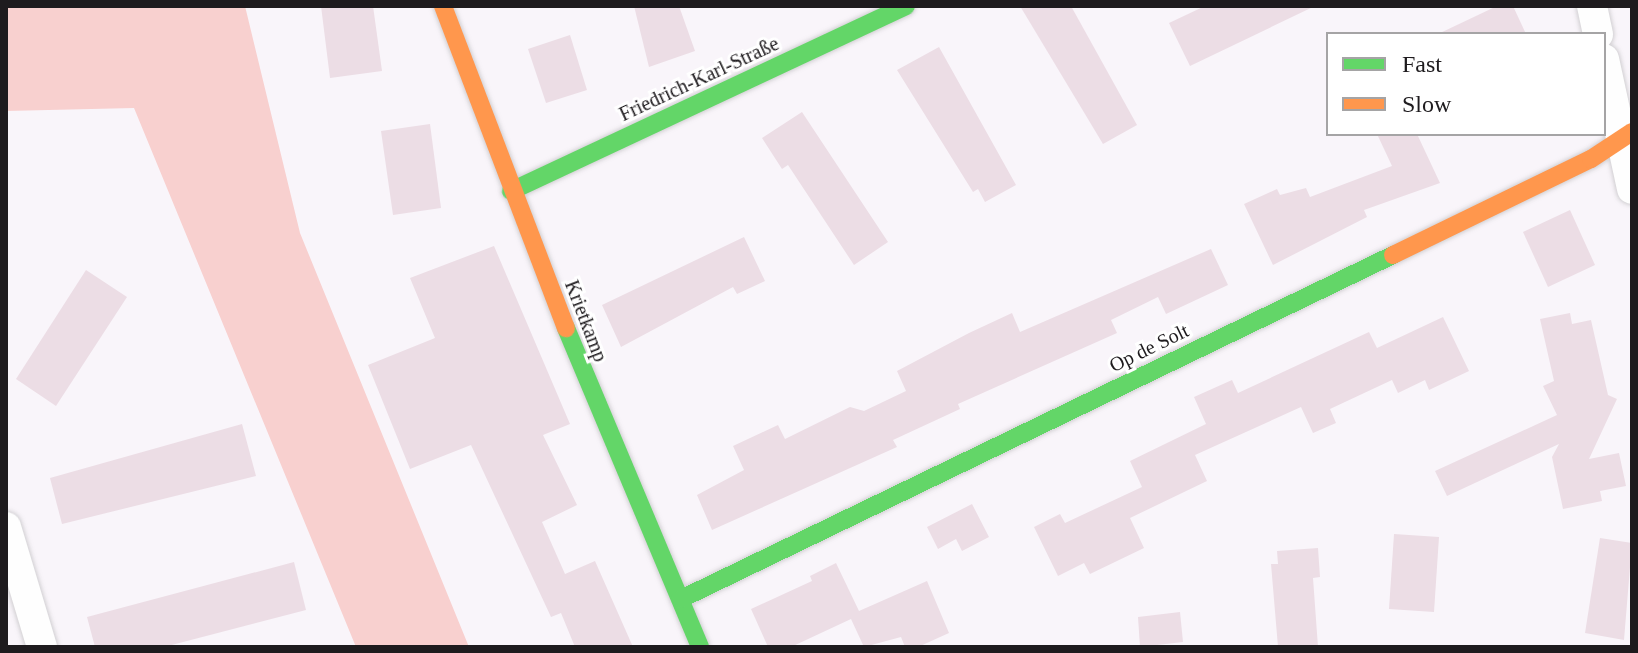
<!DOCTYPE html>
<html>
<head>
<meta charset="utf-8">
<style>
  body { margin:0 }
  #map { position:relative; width:1638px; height:653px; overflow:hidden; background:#f9f5fa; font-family:"Times New Roman",serif }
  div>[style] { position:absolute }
  .green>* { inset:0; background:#f8d0cf }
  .building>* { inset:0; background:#ecdde5 }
  .roads { filter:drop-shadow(0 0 2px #d2d0d3) drop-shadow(0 0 2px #d2d0d3) }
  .street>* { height:30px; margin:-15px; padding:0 15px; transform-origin:15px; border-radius:15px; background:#fefefe }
  .fast>* { height:18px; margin:-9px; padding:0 9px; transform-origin:9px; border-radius:9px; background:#63d668 }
  .slow>* { height:18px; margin:-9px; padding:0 9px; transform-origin:9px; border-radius:9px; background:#ff974d }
  span { translate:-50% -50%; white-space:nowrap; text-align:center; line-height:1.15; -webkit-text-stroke:6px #fff; paint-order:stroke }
  .street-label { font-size:20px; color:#1e1b1e }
  .frame { position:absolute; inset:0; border:8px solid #1e1b1e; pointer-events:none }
  .legend { position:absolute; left:1326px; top:32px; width:280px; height:104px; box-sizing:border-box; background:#fff; border:2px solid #a5a4a5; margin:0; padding:10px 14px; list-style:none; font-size:24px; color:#1e1b1e }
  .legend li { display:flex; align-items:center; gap:16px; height:40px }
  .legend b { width:40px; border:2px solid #a5a4a5 }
</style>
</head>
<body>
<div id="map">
  <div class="green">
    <div style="clip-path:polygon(6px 6px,245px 6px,300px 233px,469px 647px,356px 647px,134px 108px,6px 111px)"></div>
  </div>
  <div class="building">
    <div style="clip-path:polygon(321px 6px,373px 6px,382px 71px,330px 78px)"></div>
    <div style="clip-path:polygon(634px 6px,679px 6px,695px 51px,649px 67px)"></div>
    <div style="clip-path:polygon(1020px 6px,1071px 6px,1137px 125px,1103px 144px)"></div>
    <div style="clip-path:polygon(1205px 6px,1315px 6px,1190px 66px,1169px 23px)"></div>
    <div style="clip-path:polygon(1497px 6px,1513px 6px,1526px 34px,1438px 34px)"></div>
    <div style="clip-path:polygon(570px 35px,587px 90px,546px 103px,528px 49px)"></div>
    <div style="clip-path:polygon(939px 47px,1016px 185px,985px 202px,978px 189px,973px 192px,897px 70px)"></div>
    <div style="clip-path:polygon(802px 112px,888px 242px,854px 265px,788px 165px,782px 169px,762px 138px)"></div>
    <div style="clip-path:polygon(430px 124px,441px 208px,393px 215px,381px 131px)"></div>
    <div style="clip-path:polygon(1377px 134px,1417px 134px,1440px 183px,1364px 210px,1367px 217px,1273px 265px,1244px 204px,1277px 189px,1280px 195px,1306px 188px,1310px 197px,1392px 166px)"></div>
    <div style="clip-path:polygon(1570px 210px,1595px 265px,1548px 287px,1523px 232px)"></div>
    <div style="clip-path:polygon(744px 237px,765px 281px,737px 294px,733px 287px,621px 347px,602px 305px)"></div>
    <div style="clip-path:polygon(494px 246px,570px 424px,543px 435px,577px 505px,542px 522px,565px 574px,595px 561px,633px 647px,575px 647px,561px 613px,551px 617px,471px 445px,410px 469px,368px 365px,435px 338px,410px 278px)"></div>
    <div style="clip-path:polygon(1211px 249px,1228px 285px,1166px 314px,1158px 297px,1111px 320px,1117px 333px,958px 404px,960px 409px,893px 440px,897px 447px,712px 530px,697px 495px,744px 470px,733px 446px,778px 425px,785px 439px,850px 407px,864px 411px,906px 391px,897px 371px,969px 333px,1012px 313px,1020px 332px)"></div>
    <div style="clip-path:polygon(86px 270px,127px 297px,56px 406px,16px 379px)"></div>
    <div style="clip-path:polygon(1570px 313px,1572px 324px,1591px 320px,1608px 395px,1617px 399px,1589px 459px,1619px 453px,1626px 486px,1600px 491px,1602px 501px,1563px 509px,1552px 457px,1559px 444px,1447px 496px,1435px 471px,1557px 415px,1543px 386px,1554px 381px,1540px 319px)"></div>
    <div style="clip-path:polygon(1443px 317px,1469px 371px,1429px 390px,1425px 380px,1398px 393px,1392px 380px,1330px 409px,1336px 423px,1313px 433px,1301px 407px,1195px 455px,1207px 481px,1130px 518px,1144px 548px,1090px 574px,1084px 563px,1058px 576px,1034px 527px,1060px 514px,1065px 523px,1142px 487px,1130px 461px,1206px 424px,1194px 397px,1232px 380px,1238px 393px,1369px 332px,1377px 348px)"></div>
    <div style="clip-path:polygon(242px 424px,256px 476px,62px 524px,50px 478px)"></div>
    <div style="clip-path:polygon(972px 504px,989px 537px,962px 551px,956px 539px,938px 549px,927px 527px)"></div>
    <div style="clip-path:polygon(1394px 534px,1439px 537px,1434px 612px,1389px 609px)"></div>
    <div style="clip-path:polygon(1600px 538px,1632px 543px,1624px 640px,1585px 633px)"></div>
    <div style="clip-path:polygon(1318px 548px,1320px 577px,1313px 578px,1318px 647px,1278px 647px,1271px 564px,1278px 564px,1277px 551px)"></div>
    <div style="clip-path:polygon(294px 562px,306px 610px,164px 647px,95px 647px,87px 617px)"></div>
    <div style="clip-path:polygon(836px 563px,859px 611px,927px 581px,949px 633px,918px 647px,905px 647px,901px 637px,864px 647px,851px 619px,791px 647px,768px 647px,751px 609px,812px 581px,810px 576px)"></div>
    <div style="clip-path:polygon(1180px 612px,1183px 642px,1140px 647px,1138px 617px)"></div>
  </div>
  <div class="roads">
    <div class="street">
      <div style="left:1592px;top:6px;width:29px;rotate:78deg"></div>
      <div style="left:1604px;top:59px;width:133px;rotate:77.8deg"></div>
      <div style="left:6px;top:527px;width:125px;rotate:73.3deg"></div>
    </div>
    <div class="fast">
      <div style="left:511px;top:191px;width:436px;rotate:-25.1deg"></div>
      <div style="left:566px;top:328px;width:346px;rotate:67.2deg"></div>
      <div style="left:681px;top:599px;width:791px;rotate:-25.79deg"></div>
    </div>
    <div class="slow">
      <div style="left:443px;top:6px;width:345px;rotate:69.1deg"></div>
      <div style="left:1393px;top:255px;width:220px;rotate:-25.9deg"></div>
      <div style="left:1591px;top:159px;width:49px;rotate:-33.4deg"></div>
    </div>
  </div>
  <div class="street-label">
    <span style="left:699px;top:79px;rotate:-25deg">Friedrich-Karl-Straße</span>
    <span style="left:586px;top:321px;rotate:69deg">Krietkamp</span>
    <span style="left:1149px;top:348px;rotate:-26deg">Op de Solt</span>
  </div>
  <div class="frame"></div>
  <ul class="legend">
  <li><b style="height:10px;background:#63d668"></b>Fast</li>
  <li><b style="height:10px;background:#ff974d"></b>Slow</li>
  </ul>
</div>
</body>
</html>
